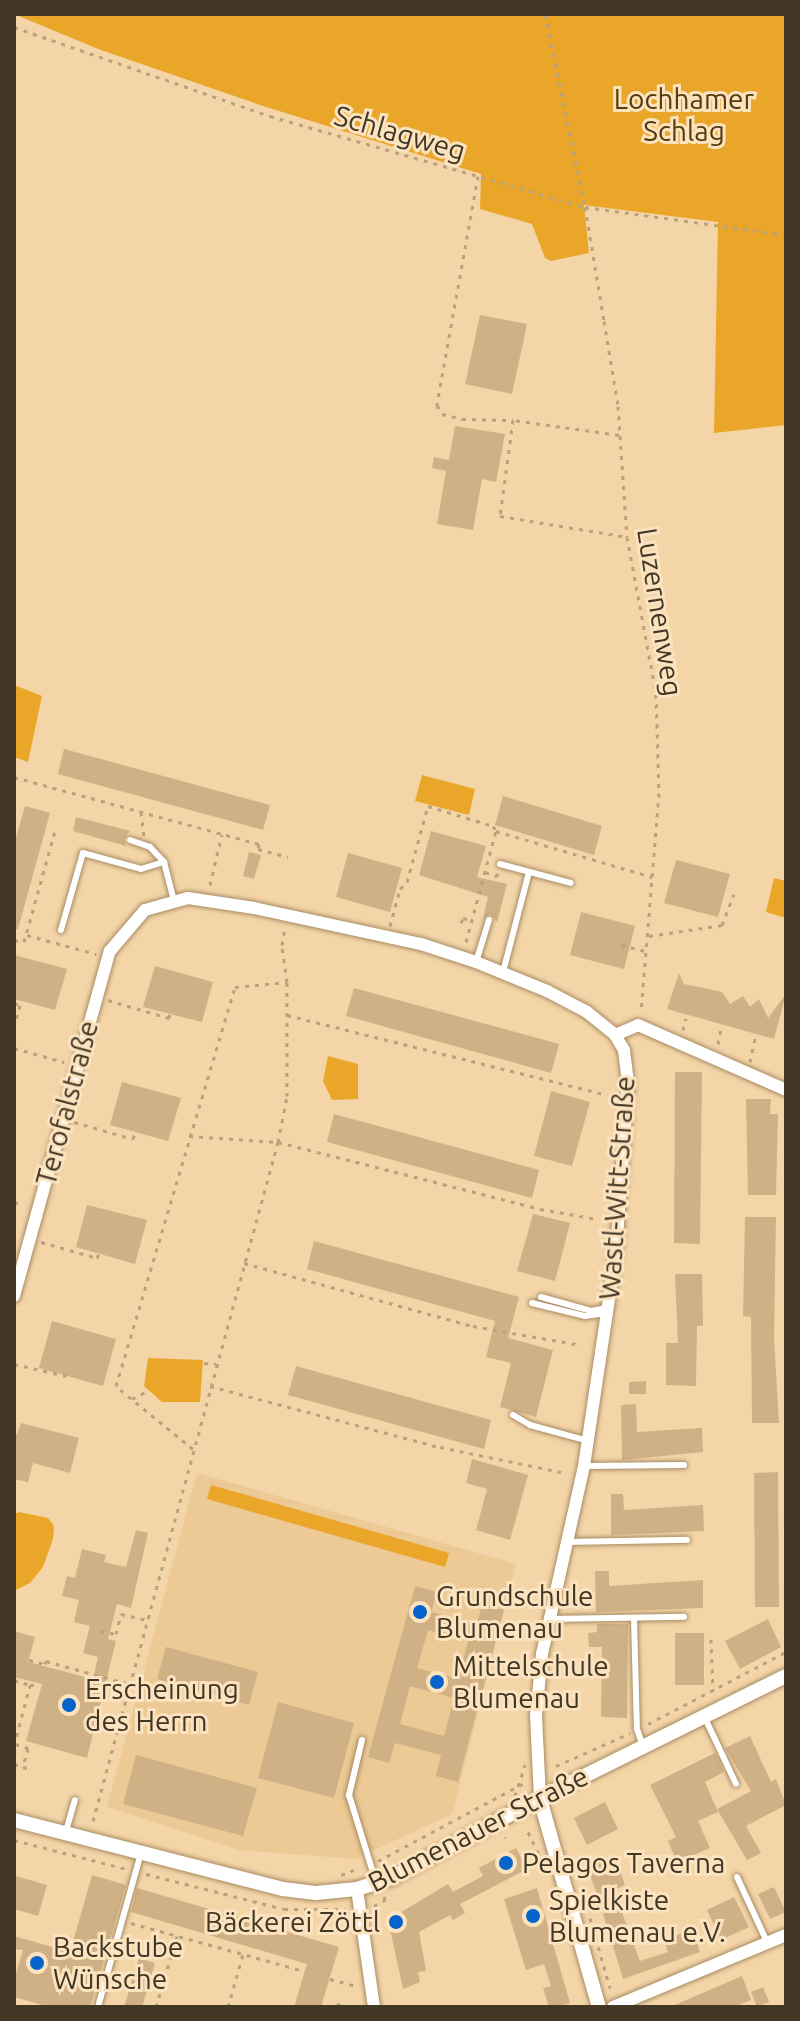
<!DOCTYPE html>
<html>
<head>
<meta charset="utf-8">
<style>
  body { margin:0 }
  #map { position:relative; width:800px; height:2021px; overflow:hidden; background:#f3d5a8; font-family:Ubuntu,sans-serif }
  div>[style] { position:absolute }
  .built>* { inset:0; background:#ecc995 }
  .green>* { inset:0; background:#eaa629 }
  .building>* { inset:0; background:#cfb185 }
  .path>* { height:3px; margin-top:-1.5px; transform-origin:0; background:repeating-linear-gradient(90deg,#baa27d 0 4px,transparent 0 10px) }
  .roads { filter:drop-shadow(0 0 2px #a98c62) drop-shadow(0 0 2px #a98c62) }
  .service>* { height:6px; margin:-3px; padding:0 3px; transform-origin:3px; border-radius:3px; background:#fff }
  .minor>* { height:12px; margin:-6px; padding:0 6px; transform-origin:6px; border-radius:6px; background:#fff }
  .tertiary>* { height:14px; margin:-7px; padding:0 7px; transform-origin:7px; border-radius:7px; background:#fff }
  .dots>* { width:22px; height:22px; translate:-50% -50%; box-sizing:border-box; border:4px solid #fce3bf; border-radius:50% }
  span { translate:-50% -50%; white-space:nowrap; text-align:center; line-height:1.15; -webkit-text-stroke:6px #fce3bf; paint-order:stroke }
  .park-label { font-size:28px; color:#553b09 }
  .street-label { font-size:28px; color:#423624 }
  .poi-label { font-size:28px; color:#423624 }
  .left { translate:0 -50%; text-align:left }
  .right { translate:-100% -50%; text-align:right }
  .frame { position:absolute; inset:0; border:16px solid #423624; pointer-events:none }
</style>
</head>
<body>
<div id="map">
  <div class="built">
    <div style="clip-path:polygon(197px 1473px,516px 1564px,452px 1814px,355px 1859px,240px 1850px,107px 1807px)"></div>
  </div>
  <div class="green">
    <div style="clip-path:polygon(14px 14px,786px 14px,786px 425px,714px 433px,718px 222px,584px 205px,589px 253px,551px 261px,545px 258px,532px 224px,480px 209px,481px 174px,263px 106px,98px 49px)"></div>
    <div style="clip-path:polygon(14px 685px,42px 696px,28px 762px,14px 757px)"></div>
    <div style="clip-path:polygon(422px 775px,475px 789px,469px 815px,415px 801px)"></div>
    <div style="clip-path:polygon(774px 878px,786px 881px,786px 918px,766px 912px)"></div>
    <div style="clip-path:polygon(328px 1056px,358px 1064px,358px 1099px,332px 1100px,323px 1081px)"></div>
    <div style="clip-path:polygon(148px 1358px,203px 1360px,200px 1402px,162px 1402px,144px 1386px)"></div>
    <div style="clip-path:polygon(211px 1485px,449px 1553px,445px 1567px,207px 1499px)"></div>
    <div style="clip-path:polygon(19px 1512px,48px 1518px,54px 1526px,53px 1539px,43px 1567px,30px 1583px,14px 1591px,14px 1514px)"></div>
  </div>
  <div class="building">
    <div style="clip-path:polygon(480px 315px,527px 324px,512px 394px,465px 384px)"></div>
    <div style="clip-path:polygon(455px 426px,505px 434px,496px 482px,482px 479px,473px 530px,437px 524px,446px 471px,432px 468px,434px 457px,449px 460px)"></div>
    <div style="clip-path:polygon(64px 749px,270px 805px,263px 830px,58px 774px)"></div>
    <div style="clip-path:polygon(503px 796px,602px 826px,594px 855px,495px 825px)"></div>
    <div style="clip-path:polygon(25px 806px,50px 813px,18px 929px,14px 929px,14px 844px)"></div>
    <div style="clip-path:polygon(76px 817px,130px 831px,124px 839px,126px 846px,73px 831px)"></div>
    <div style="clip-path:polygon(431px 831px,486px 846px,477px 877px,507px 884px,497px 922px,490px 914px,483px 919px,488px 897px,419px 875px)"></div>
    <div style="clip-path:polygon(249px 852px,261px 855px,254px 879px,243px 876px)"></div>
    <div style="clip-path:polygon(348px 853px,402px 868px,390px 912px,336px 897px)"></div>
    <div style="clip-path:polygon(676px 860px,730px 874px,718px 917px,664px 903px)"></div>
    <div style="clip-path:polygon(581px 912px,635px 926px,624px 969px,570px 955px)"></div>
    <div style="clip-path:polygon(14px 955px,67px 969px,55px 1010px,14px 999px)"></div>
    <div style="clip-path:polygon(155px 966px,213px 982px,202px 1022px,143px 1007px)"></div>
    <div style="clip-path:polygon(679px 973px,684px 984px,722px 992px,730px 1004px,743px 996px,750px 1007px,759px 999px,768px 1018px,786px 994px,774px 1039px,667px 1009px)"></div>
    <div style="clip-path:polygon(354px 988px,559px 1044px,551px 1073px,346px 1016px)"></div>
    <div style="clip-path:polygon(675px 1072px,702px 1072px,700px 1244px,674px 1243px)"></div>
    <div style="clip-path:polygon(122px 1082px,181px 1098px,168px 1141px,110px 1125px)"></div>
    <div style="clip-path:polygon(551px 1091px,590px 1102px,572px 1166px,534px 1156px)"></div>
    <div style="clip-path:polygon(746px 1099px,771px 1099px,770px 1114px,778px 1114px,776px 1195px,748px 1195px)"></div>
    <div style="clip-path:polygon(334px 1114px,539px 1170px,532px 1198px,327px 1142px)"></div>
    <div style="clip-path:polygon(87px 1205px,147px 1220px,135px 1264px,76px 1247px)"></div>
    <div style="clip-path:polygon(533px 1214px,570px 1223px,555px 1281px,517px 1271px)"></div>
    <div style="clip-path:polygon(745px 1217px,776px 1217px,774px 1338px,779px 1423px,752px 1423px,751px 1317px,743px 1316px)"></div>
    <div style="clip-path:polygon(314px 1241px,519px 1297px,508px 1338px,553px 1350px,536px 1417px,500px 1407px,511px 1363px,486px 1357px,495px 1321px,307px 1269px)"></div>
    <div style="clip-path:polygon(675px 1274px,702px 1274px,703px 1326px,697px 1326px,696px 1386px,666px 1385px,666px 1343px,678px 1343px)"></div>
    <div style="clip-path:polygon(52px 1321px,116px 1339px,103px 1386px,39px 1368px)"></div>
    <div style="clip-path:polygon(296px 1366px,491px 1420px,484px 1449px,288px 1395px)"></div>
    <div style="clip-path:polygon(646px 1381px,646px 1394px,629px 1394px,629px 1382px)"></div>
    <div style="clip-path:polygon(636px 1404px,637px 1432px,702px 1428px,703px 1452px,622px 1460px,621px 1405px)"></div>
    <div style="clip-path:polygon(21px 1423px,79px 1438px,70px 1473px,33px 1463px,28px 1482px,14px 1479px,14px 1442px)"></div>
    <div style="clip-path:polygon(472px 1459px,528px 1475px,510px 1540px,476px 1530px,487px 1489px,466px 1483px)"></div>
    <div style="clip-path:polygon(778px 1472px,779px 1607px,755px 1607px,754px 1473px)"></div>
    <div style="clip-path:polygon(611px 1494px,623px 1494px,624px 1510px,703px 1505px,704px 1531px,611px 1535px)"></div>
    <div style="clip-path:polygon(136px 1530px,148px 1533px,131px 1608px,117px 1604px,108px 1639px,116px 1641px,87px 1758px,26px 1741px,42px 1684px,14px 1677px,14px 1631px,35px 1637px,28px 1662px,93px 1679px,98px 1657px,83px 1653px,90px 1626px,74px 1622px,79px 1600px,62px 1596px,67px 1576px,75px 1578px,82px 1549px,106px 1555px,104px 1562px,126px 1567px)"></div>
    <div style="clip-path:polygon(595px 1571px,609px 1571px,609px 1586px,703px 1580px,703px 1608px,596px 1612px)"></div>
    <div style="clip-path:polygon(evenodd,415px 1586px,437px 1592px,431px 1612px,477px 1624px,482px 1604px,504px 1610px,458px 1782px,436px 1776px,441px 1755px,395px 1743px,389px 1763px,368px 1757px,415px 1586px,428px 1630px,468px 1641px,458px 1679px,417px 1668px,428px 1630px,415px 1586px,410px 1686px,454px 1698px,444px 1736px,400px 1724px,410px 1686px)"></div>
    <div style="clip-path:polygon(768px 1619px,781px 1647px,740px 1669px,725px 1641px)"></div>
    <div style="clip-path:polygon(597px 1624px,628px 1624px,627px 1718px,601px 1717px,602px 1647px,589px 1647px,588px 1633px,597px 1632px)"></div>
    <div style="clip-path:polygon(675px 1633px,704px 1633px,704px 1685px,675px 1685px)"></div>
    <div style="clip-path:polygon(166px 1647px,258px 1672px,249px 1705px,157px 1679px)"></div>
    <div style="clip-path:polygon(278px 1702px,354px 1723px,334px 1798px,258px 1778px)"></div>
    <div style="clip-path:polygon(750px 1736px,771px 1782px,776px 1779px,786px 1805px,746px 1826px,761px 1853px,747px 1860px,717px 1809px,751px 1791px,725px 1748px)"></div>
    <div style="clip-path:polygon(715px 1753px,724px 1772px,705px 1782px,718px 1812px,698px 1821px,710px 1848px,677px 1862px,668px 1841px,676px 1837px,650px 1785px)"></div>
    <div style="clip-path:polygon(136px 1755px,257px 1788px,243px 1836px,123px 1804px)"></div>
    <div style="clip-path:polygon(605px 1802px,618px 1829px,587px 1845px,574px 1818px)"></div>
    <div style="clip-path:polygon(516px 1848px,527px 1869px,460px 1904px,465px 1913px,453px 1920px,450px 1915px,419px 1932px,426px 1971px,418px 1972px,420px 1982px,403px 1989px,388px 1920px,448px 1884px,453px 1892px,483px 1876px,479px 1868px)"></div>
    <div style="clip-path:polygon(615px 1856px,625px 1885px,598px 1897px,587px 1866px)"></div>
    <div style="clip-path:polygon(92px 1875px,126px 1885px,90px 2007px,49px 2007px,14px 1997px,14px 1980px,23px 1950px,14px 1949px,14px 1936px,70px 1952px)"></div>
    <div style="clip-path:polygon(16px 1876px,47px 1885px,38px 1916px,14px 1909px)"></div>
    <div style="clip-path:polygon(774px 1887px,786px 1912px,770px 1919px,758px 1894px)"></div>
    <div style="clip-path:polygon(137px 1888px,339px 1947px,321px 2007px,294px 2007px,307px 1964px,131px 1912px)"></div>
    <div style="clip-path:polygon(537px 1888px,570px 2003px,557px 2007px,549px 2007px,543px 1988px,551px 1986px,544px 1964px,526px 1970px,504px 1899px)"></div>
    <div style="clip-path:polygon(734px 1897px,749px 1927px,721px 1940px,707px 1910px)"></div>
    <div style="clip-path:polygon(620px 1907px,640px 1961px,668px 1952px,664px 1940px,685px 1932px,690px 1945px,697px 1943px,700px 1952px,623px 1979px,603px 1914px)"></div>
    <div style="clip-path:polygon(139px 1958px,155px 1963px,142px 2007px,124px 2007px)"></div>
    <div style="clip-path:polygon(742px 1976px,751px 2000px,734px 2007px,670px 2007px)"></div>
    <div style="clip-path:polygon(763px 1987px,769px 2002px,757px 2007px,751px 1992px)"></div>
  </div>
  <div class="path">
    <div style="left:545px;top:14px;width:197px;rotate:78.3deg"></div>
    <div style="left:585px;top:207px;width:116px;rotate:80.5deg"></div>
    <div style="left:604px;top:321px;width:86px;rotate:80.6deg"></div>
    <div style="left:618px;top:406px;width:131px;rotate:86.1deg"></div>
    <div style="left:627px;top:537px;width:160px;rotate:79.5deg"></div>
    <div style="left:656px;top:694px;width:99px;rotate:88.3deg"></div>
    <div style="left:659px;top:793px;width:219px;rotate:94.7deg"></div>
    <div style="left:14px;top:27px;width:271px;rotate:19.2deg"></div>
    <div style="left:270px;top:116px;width:328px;rotate:16.1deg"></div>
    <div style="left:585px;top:207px;width:203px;rotate:7.9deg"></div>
    <div style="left:478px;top:176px;width:233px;rotate:100.2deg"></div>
    <div style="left:437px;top:405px;width:10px;rotate:61deg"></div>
    <div style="left:442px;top:414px;width:21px;rotate:14deg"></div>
    <div style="left:462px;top:419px;width:51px;rotate:1.1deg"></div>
    <div style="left:619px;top:435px;width:107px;rotate:-171.9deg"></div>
    <div style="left:513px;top:420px;width:97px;rotate:97.7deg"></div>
    <div style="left:500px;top:516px;width:129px;rotate:9.4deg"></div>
    <div style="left:14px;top:777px;width:254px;rotate:15.3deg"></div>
    <div style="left:259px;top:844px;width:5px;rotate:101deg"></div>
    <div style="left:258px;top:849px;width:31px;rotate:15deg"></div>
    <div style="left:141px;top:812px;width:24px;rotate:83deg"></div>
    <div style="left:485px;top:872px;width:13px;rotate:18deg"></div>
    <div style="left:497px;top:876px;width:3px;rotate:-72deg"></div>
    <div style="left:210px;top:885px;width:52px;rotate:-76.8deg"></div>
    <div style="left:461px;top:923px;width:5px;rotate:-68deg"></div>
    <div style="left:463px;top:918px;width:8px;rotate:14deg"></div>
    <div style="left:390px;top:926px;width:38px;rotate:-75deg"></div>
    <div style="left:400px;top:889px;width:10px;rotate:-45deg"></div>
    <div style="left:407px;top:882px;width:79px;rotate:-74.6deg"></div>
    <div style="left:428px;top:806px;width:68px;rotate:17.1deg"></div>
    <div style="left:493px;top:826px;width:6px;rotate:59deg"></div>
    <div style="left:496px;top:831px;width:163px;rotate:16.4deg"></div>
    <div style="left:27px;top:935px;width:72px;rotate:15.4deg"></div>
    <div style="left:649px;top:936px;width:74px;rotate:-8.6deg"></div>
    <div style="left:722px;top:925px;width:33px;rotate:-69deg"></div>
    <div style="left:14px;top:940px;width:10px;rotate:11deg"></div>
    <div style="left:24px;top:942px;width:115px;rotate:-74.4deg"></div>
    <div style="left:466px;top:942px;width:115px;rotate:-74.9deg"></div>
    <div style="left:621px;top:945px;width:25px;rotate:14deg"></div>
    <div style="left:108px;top:1000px;width:64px;rotate:16.4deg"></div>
    <div style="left:169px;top:1018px;width:4px;rotate:-76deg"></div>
    <div style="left:14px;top:1003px;width:6px;rotate:18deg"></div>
    <div style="left:20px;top:1005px;width:24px;rotate:105deg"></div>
    <div style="left:287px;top:1015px;width:330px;rotate:14deg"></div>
    <div style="left:683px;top:1030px;width:12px;rotate:-76deg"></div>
    <div style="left:718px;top:1044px;width:15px;rotate:-79deg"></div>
    <div style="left:14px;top:1048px;width:52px;rotate:15.6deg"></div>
    <div style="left:750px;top:1062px;width:24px;rotate:-78deg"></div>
    <div style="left:74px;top:1122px;width:61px;rotate:16.1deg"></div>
    <div style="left:133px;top:1139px;width:7px;rotate:-74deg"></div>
    <div style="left:189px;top:1136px;width:89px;rotate:3.9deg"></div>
    <div style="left:278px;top:1142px;width:270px;rotate:14.3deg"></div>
    <div style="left:540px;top:1209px;width:58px;rotate:10deg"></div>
    <div style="left:14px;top:1202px;width:9px;rotate:13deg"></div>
    <div style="left:41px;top:1242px;width:58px;rotate:15.9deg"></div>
    <div style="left:97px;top:1258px;width:5px;rotate:-68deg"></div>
    <div style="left:244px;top:1263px;width:238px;rotate:15.4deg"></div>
    <div style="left:473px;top:1326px;width:110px;rotate:10deg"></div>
    <div style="left:204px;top:1363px;width:12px;rotate:5deg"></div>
    <div style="left:14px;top:1364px;width:54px;rotate:12.8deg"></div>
    <div style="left:210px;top:1386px;width:238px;rotate:14.9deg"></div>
    <div style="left:440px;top:1447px;width:124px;rotate:11.7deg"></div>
    <div style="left:132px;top:1399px;width:19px;rotate:-28deg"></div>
    <div style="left:14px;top:1436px;width:3px;rotate:18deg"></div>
    <div style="left:193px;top:1449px;width:99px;rotate:-140.7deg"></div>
    <div style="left:116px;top:1386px;width:416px;rotate:-73.4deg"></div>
    <div style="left:235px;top:987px;width:52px;rotate:-5.5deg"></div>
    <div style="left:100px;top:1631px;width:16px;rotate:11deg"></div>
    <div style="left:116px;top:1634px;width:21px;rotate:-76deg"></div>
    <div style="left:121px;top:1614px;width:27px;rotate:13deg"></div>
    <div style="left:711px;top:1639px;width:52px;rotate:87.8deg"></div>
    <div style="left:29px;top:1660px;width:16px;rotate:14deg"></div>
    <div style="left:45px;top:1664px;width:3px;rotate:-72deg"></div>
    <div style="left:46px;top:1661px;width:86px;rotate:15.5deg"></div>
    <div style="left:14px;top:1680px;width:17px;rotate:17deg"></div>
    <div style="left:648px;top:1724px;width:156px;rotate:-27.6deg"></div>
    <div style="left:15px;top:1744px;width:14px;rotate:17deg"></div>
    <div style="left:28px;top:1748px;width:20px;rotate:105deg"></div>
    <div style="left:23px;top:1767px;width:10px;rotate:11deg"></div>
    <div style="left:14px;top:1746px;width:63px;rotate:-75.3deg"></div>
    <div style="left:30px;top:1685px;width:10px;rotate:-6deg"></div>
    <div style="left:14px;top:1764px;width:9px;rotate:18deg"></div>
    <div style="left:556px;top:1766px;width:81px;rotate:-24deg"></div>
    <div style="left:515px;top:1796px;width:33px;rotate:-72deg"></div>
    <div style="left:93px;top:1821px;width:704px;rotate:-74.76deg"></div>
    <div style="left:278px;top:1142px;width:47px;rotate:-78.9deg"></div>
    <div style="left:287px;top:1096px;width:114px;rotate:-90deg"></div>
    <div style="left:287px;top:982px;width:37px;rotate:-98deg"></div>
    <div style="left:282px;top:945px;width:18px;rotate:-81deg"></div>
    <div style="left:528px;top:1832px;width:28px;rotate:64deg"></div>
    <div style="left:505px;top:1837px;width:1px;rotate:45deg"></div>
    <div style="left:14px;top:1840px;width:117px;rotate:14.4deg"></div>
    <div style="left:378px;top:1861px;width:168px;rotate:-28.1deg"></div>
    <div style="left:146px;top:1874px;width:142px;rotate:14.2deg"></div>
    <div style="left:284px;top:1909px;width:61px"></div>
    <div style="left:341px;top:1875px;width:19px;rotate:-21deg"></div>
    <div style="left:374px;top:1906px;width:13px;rotate:-29deg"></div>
    <div style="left:385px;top:1900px;width:5px;rotate:-101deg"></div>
    <div style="left:590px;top:1918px;width:73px;rotate:74.1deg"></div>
    <div style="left:131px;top:1923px;width:180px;rotate:15.5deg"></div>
    <div style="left:330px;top:1979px;width:30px;rotate:15deg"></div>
    <div style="left:156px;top:2007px;width:74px;rotate:-73.5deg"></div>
    <div style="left:228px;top:2007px;width:55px;rotate:-74.2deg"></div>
    <div style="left:336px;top:2007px;width:3px;rotate:-72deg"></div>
    <div style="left:337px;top:2004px;width:12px;rotate:14deg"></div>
  </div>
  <div class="roads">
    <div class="service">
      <div style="left:130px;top:840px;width:21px;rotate:19deg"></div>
      <div style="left:150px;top:847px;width:21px;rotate:47deg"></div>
      <div style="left:164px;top:862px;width:40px;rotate:75.6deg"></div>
      <div style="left:500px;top:864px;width:73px;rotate:15deg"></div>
      <div style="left:61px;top:930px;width:80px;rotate:-74.1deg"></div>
      <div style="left:83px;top:853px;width:60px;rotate:15.4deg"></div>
      <div style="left:141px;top:869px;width:24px;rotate:-17deg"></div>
      <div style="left:476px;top:962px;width:44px;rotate:-72.8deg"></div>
      <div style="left:503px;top:972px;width:103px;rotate:-75.4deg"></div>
      <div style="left:541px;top:1297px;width:52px;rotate:15.6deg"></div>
      <div style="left:591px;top:1311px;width:16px;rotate:-11deg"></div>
      <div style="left:532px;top:1303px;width:55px;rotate:13.8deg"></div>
      <div style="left:585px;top:1316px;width:22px;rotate:-8deg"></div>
      <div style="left:513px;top:1415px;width:20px;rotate:30deg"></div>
      <div style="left:530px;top:1425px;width:60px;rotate:15.4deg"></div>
      <div style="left:584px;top:1466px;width:100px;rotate:-0.6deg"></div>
      <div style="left:568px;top:1542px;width:119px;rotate:-1deg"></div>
      <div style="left:634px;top:1618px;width:111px;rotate:88.5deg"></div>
      <div style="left:637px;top:1729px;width:18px;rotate:71deg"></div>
      <div style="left:551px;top:1619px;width:133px;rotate:-0.9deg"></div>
      <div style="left:704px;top:1716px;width:75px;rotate:64.8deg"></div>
      <div style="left:362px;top:1740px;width:57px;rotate:103.3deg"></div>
      <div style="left:349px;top:1795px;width:91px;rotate:72.8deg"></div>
      <div style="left:66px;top:1831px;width:32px;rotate:-74deg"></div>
      <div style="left:737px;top:1877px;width:72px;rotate:65.2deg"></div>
      <div style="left:98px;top:2007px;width:160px;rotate:-74.4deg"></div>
    </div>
    <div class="minor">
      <div style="left:615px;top:1035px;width:25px;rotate:-23deg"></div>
      <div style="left:638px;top:1025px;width:162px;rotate:23.7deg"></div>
      <div style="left:14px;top:1296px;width:358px;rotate:-74.5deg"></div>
      <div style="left:110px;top:951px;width:54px;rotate:-49.5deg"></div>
      <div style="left:145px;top:910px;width:45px;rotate:-15.6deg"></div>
      <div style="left:188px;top:898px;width:67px;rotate:8.6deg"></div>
      <div style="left:254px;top:908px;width:171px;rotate:12.2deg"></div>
      <div style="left:421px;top:944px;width:58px;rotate:18.1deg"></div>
      <div style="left:476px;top:962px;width:77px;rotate:22.2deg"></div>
      <div style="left:547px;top:991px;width:45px;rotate:27.7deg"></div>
      <div style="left:587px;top:1012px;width:36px;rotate:39deg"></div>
      <div style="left:615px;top:1035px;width:17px;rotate:59deg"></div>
      <div style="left:624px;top:1050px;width:34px;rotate:83deg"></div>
      <div style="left:628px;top:1084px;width:168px;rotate:94.1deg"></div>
      <div style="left:616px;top:1252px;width:216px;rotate:98.5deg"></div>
      <div style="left:584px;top:1466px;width:193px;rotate:102.6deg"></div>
      <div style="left:542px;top:1654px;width:62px;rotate:95.5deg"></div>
      <div style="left:536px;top:1716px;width:83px;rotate:87.2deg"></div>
      <div style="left:357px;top:1889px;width:119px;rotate:81.8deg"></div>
      <div style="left:613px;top:2007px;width:187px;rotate:-22.6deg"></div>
    </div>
    <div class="tertiary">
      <div style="left:540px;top:1799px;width:216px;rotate:74.2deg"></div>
      <div style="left:14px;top:1820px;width:278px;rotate:14.4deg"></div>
      <div style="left:283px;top:1889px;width:33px;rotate:7deg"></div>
      <div style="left:316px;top:1893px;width:41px;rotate:-5.6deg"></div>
      <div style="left:357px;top:1889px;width:38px;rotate:-18deg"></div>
      <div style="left:393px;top:1877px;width:183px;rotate:-28.1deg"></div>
      <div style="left:554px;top:1791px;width:259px;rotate:-26.4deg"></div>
    </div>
  </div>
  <div class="dots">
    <div style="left:420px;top:1612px;background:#0763cc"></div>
    <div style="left:437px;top:1682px;background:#0763cc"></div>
    <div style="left:69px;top:1705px;background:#0763cc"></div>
    <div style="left:506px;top:1863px;background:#0763cc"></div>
    <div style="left:533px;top:1916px;background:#0763cc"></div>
    <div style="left:396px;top:1922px;background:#0763cc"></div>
    <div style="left:37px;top:1963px;background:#0763cc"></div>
  </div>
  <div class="park-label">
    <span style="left:684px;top:115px">Lochhamer<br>Schlag</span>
  </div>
  <div class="street-label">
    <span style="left:400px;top:133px;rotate:16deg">Schlagweg</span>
    <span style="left:660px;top:612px;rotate:81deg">Luzernenweg</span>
    <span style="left:67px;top:1103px;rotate:-75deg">Terofalstraße</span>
    <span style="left:617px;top:1188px;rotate:-86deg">Wastl-Witt-Straße</span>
    <span style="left:478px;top:1829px;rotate:-27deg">Blumenauer Straße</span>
  </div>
  <div class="poi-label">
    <span class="left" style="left:436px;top:1612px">Grundschule<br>Blumenau</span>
    <span class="left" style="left:453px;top:1682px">Mittelschule<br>Blumenau</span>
    <span class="left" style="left:85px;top:1705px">Erscheinung<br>des Herrn</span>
    <span class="left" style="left:522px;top:1863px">Pelagos Taverna</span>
    <span class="left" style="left:549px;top:1916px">Spielkiste<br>Blumenau e.V.</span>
    <span class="right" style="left:380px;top:1922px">Bäckerei Zöttl</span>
    <span class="left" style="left:53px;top:1963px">Backstube<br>Wünsche</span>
  </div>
  <div class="frame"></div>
</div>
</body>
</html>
